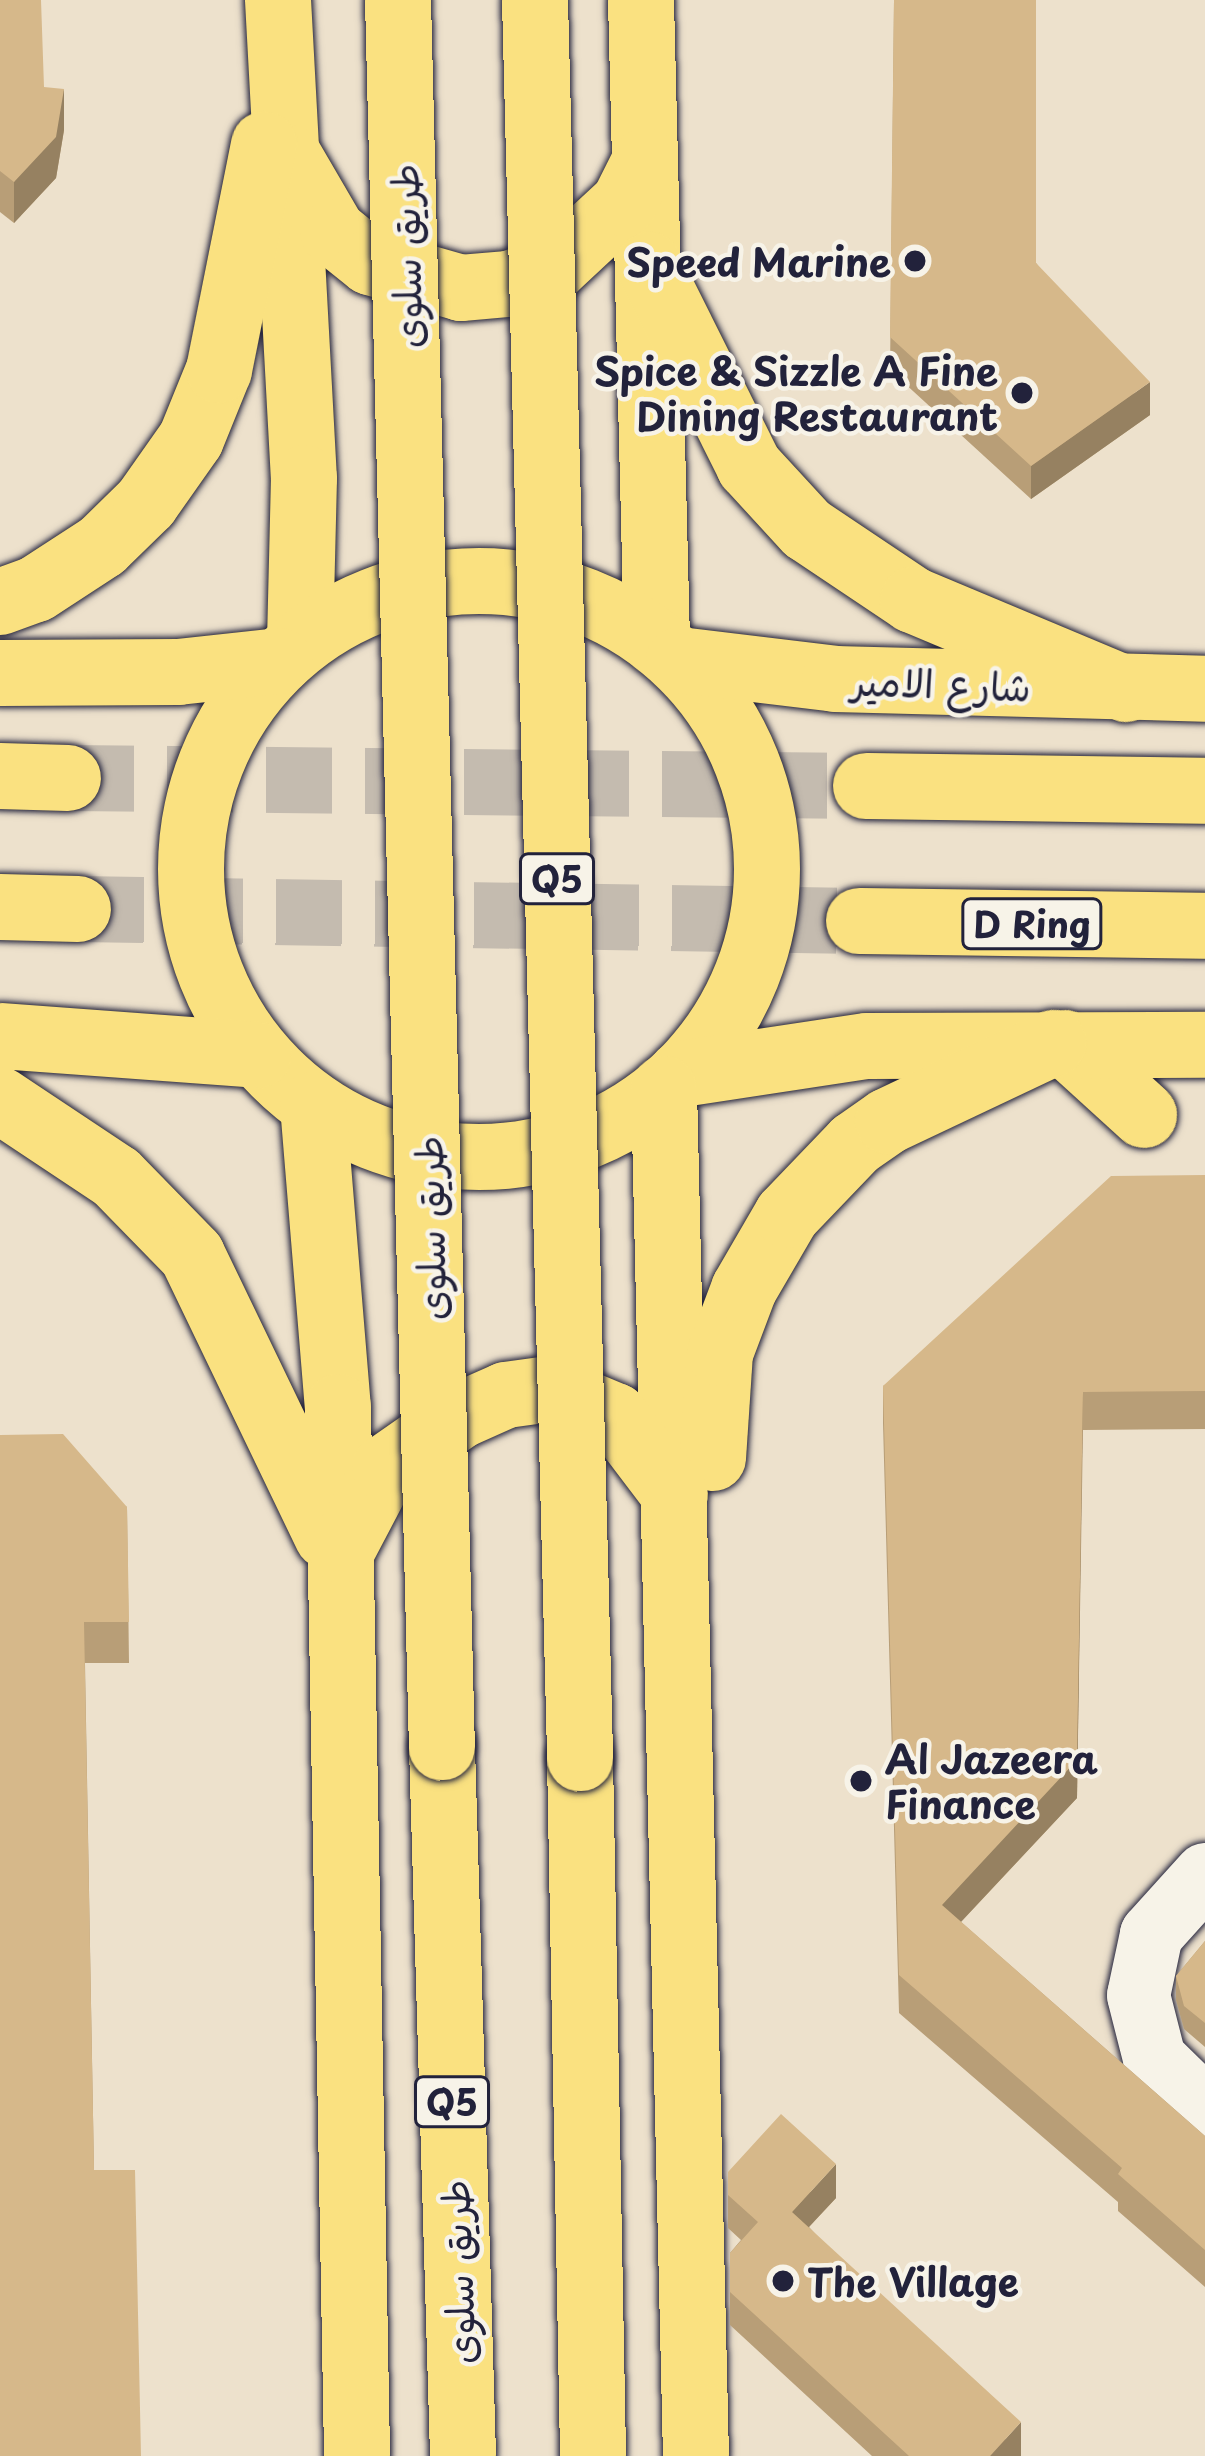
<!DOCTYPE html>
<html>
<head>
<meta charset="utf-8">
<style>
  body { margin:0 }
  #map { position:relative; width:1205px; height:2456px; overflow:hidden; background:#ede1cc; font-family:"Playpen Sans","Playpen Sans Arabic",sans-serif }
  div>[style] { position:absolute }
  .highway-tunnel>* { height:66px; margin-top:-33px; transform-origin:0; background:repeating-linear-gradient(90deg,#c4bbaf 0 66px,transparent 0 99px) }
  .roads { filter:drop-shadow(0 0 3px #22223b) drop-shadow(0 0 3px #22223b) }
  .minor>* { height:63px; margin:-31.5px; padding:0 31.5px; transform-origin:31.5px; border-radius:31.5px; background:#f7f3e8 }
  .major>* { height:66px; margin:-33px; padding:0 33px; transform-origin:33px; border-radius:33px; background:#fae180 }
  .major>.ring { margin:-33px; padding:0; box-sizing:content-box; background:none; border:66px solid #fae180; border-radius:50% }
  .highway>* { height:66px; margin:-33px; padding:0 33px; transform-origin:33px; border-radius:33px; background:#fae180 }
  .bridges { filter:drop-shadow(0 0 3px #22223b) drop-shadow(0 0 3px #22223b) }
  .highway-bridge>* { height:66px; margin:-33px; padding:0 33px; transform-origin:33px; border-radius:33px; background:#fae180 }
  .wall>* { inset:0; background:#b89e77 }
  .shaded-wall>* { inset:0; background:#968161 }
  .building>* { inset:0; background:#d6b88a }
  .dots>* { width:33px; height:33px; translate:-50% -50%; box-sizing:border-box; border:6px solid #f7f3e8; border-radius:50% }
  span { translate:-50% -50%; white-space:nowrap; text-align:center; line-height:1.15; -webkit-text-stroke:9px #f7f3e8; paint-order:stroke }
  .shield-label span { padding:3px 9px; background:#f7f3e8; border:3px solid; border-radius:9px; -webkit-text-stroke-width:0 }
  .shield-label { font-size:36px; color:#22223b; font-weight:700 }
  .street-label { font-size:39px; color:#22223b }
  .poi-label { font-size:39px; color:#22223b; font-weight:700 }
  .right { translate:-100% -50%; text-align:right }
  .left { translate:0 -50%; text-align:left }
</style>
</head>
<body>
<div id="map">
  <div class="highway-tunnel">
    <div style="left:68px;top:778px;width:798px;rotate:0.57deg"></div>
    <div style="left:78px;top:909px;width:781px;rotate:0.88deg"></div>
  </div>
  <div class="roads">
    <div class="minor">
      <div style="left:1205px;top:1874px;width:81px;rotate:132deg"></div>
      <div style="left:1151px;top:1934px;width:62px;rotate:102deg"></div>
      <div style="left:1138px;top:1995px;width:65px;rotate:75.7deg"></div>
      <div style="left:1154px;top:2058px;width:71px;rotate:44.4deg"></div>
    </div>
    <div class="major">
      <div style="left:278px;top:0;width:479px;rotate:86.9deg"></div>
      <div style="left:304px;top:478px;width:162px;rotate:91.4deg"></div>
      <div style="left:641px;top:0;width:643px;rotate:88.57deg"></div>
      <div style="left:290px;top:158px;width:86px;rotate:59.8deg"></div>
      <div style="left:333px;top:232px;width:48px;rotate:39deg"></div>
      <div style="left:370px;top:262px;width:95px;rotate:15.9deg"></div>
      <div style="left:461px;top:288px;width:48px;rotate:-4.8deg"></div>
      <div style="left:509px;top:284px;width:48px;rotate:-19.6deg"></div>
      <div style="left:554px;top:268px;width:96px;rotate:-42.9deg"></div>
      <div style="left:624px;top:203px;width:47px;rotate:-63.4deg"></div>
      <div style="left:649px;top:265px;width:225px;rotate:63.5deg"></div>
      <div style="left:749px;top:466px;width:86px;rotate:47.4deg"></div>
      <div style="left:807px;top:529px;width:128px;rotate:33.8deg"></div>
      <div style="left:913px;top:600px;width:231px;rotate:22.7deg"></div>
      <div class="ring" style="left:191px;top:581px;width:510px;height:510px"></div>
      <div style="left:0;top:602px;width:38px;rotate:-20deg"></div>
      <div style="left:36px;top:589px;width:79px;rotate:-33.1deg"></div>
      <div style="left:102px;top:546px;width:62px;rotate:-44.3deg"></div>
      <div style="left:146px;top:503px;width:78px;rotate:-54.9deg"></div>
      <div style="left:191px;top:439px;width:74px;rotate:-67.9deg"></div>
      <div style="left:219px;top:370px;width:230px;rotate:-78.7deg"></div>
      <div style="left:679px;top:660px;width:157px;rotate:6.9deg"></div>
      <div style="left:835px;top:679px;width:370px;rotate:1.5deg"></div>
      <div style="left:0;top:673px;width:178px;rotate:-0.3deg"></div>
      <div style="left:178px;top:672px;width:102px;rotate:-6.2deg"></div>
      <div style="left:0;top:1036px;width:259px;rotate:4.2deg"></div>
      <div style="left:1065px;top:1043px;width:107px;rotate:42.3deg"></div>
      <div style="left:681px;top:1074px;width:188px;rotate:-8.6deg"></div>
      <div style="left:867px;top:1046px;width:338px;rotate:-0.2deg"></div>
      <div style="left:664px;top:1089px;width:1367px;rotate:88.66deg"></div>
      <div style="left:0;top:1100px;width:139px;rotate:33.6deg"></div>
      <div style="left:116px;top:1177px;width:109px;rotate:45.7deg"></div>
      <div style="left:192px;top:1255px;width:312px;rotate:64.3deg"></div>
      <div style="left:313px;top:1105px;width:303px;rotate:85.3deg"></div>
      <div style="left:338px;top:1407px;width:1049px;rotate:88.96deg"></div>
      <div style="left:713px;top:1458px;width:105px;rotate:-86.2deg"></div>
      <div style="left:720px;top:1353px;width:68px;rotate:-69.4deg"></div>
      <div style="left:744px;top:1289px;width:86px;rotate:-59.8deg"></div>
      <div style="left:787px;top:1215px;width:98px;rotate:-46.2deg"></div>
      <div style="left:855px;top:1144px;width:40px;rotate:-34.9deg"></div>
      <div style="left:888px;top:1121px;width:183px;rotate:-25.3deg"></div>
      <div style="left:342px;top:1550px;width:93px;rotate:-62.3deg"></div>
      <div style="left:385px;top:1468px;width:93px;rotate:-34.9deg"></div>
      <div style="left:461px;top:1415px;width:49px;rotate:-24deg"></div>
      <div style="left:506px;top:1395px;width:44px;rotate:-7.8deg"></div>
      <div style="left:550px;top:1389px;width:70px;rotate:22.6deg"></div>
      <div style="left:615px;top:1416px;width:99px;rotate:52.8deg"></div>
    </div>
    <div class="highway">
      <div style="left:0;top:776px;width:68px;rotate:1.7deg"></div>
      <div style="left:866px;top:786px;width:339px;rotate:0.8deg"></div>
      <div style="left:0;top:907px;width:78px;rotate:1.5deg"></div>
      <div style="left:859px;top:921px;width:346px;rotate:0.8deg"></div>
      <div style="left:442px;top:1747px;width:709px;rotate:88.3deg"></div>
      <div style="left:580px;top:1758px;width:698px;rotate:88.93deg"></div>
    </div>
  </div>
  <div class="bridges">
    <div class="highway-bridge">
      <div style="left:398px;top:0;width:1748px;rotate:88.56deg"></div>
      <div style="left:535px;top:0;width:1759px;rotate:88.53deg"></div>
    </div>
  </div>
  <div class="wall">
    <div style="clip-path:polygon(0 0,64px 130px,56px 178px,14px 223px,0 212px)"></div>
    <div style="clip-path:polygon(894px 0,1036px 263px,1150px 415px,1031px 499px,890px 370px)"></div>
    <div style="clip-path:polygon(1205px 1175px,1205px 1429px,1083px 1430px,1077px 1798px,961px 1922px,1205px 2136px,1205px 2287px,1118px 2211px,1118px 2202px,899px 2013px,883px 1423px,883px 1386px)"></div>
    <div style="clip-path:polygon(0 1435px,127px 1507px,129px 1663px,85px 1663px,94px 2170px,0 2456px)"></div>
    <div style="clip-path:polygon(1205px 1941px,1205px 2047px,1184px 2029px,1176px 2000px,1176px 1976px)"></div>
    <div style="clip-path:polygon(728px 2172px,836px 2198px,809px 2227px,1021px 2456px,872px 2456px,730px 2325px,730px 2253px,741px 2240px,728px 2228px)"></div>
  </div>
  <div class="shaded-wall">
    <div style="clip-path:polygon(64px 89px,64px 130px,56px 178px,14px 223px,14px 182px)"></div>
    <div style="clip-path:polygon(1150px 382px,1150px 415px,1031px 499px,1031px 466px)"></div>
    <div style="clip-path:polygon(1083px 1392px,1077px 1798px,942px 1942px,942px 1905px)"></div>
    <div style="clip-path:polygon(836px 2164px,836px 2198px,792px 2245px,792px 2212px)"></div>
    <div style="clip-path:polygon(1021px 2422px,1021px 2456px,990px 2456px)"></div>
  </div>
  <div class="building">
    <div style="clip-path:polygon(0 0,41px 0,44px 87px,64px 89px,56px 137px,14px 182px,0 171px)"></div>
    <div style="clip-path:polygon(894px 0,1036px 0,1036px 263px,1150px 382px,1031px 466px,890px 337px)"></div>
    <div style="clip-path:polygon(1205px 1175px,1205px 1391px,1083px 1392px,1077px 1760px,942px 1905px,1205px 2136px,1205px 2250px,1118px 2174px,1122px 2168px,899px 1975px,883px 1386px,1111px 1176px)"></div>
    <div style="clip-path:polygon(63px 1434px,127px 1507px,129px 1622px,84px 1622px,94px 2170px,135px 2170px,141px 2456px,0 2456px,0 1435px)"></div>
    <div style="clip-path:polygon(1205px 1941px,1205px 2023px,1184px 2006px,1176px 1976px)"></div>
    <div style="clip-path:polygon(781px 2114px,836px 2164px,792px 2212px,1021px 2422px,990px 2456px,909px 2456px,730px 2292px,730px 2253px,758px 2222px,728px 2195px,728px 2172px)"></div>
  </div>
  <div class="dots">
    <div style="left:915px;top:261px;background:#22223b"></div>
    <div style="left:1022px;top:393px;background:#22223b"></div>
    <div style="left:861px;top:1781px;background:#22223b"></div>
    <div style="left:783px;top:2281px;background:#22223b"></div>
  </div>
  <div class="shield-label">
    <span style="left:557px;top:879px">Q5</span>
    <span style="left:1032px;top:924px">D Ring</span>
    <span style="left:452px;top:2102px">Q5</span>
  </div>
  <div class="street-label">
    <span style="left:405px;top:256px;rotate:-91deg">طريق سلوى</span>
    <span style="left:941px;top:683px;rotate:2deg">شارع الامير</span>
    <span style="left:429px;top:1228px;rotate:-91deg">طريق سلوى</span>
    <span style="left:457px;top:2272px;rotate:-92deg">طريق سلوى</span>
  </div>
  <div class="poi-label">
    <span class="right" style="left:891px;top:261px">Speed Marine</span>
    <span class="right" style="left:998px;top:393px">Spice &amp; Sizzle A Fine<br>Dining Restaurant</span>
    <span class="left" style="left:885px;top:1781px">Al Jazeera<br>Finance</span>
    <span class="left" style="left:807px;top:2281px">The Village</span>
  </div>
</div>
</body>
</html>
